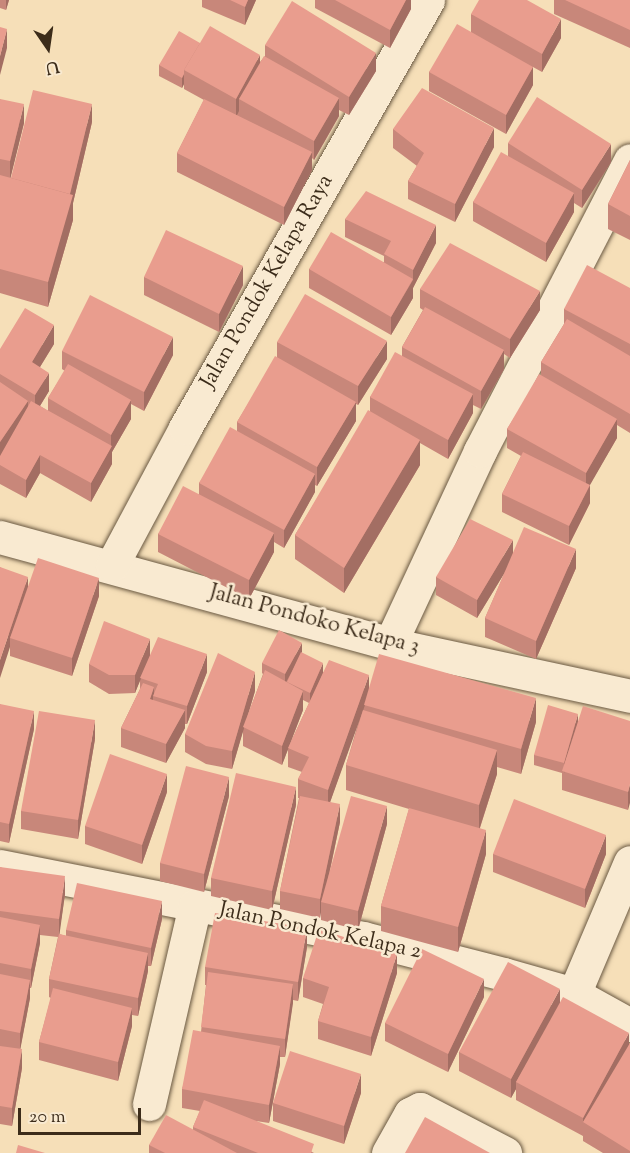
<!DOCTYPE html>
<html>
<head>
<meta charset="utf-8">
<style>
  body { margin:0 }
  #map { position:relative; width:630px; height:1153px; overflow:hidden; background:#f6dfb8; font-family:"Sorts Mill Goudy",serif }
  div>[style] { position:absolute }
  .roads { filter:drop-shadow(0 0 2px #6a5942) drop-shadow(0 0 2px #6a5942) }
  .minor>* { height:33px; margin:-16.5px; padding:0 16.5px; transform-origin:16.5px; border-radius:16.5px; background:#f9ead1 }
  .wall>* { inset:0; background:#c8877a }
  .shaded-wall>* { inset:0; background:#a36e63 }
  .building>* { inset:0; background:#e99d8e }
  span { translate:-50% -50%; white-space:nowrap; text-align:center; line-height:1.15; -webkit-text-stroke:5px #f9ead1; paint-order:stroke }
  .street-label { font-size:22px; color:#3c2c1a }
  .north { position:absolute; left:18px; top:18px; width:60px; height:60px; -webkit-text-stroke:4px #f9ead1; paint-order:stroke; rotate:167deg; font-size:16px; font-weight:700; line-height:24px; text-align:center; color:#3c2c1a }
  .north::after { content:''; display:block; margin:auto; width:21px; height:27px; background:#3c2c1a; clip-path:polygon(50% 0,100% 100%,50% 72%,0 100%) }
  .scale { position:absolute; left:18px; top:1108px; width:123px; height:27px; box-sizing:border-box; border:3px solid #3c2c1a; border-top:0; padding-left:8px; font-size:18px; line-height:21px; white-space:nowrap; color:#3c2c1a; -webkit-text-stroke:4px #f9ead1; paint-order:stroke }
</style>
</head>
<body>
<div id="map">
  <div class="roads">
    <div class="minor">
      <div style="left:0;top:537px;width:404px;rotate:15.3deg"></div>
      <div style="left:390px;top:644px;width:246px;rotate:12.2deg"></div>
      <div style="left:112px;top:565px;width:155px;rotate:-61.9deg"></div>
      <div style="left:185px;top:428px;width:492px;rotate:-60.4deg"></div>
      <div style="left:390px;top:644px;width:213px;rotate:-65deg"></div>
      <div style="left:480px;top:451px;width:327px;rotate:-62.7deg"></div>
      <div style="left:0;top:866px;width:370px;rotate:11.2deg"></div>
      <div style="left:363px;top:938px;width:145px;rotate:14.4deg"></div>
      <div style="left:503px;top:974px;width:74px;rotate:15.7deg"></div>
      <div style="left:574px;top:994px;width:64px;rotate:29deg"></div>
      <div style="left:574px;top:994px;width:143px;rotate:-67deg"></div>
      <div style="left:149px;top:1104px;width:204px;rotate:-77deg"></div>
      <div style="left:388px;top:1153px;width:45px;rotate:-60.6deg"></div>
      <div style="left:410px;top:1114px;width:11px;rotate:-27deg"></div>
      <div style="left:420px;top:1109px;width:96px;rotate:27.4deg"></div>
    </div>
  </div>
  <div class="wall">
    <div style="clip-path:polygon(0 0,9px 0,6px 10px,0 8px)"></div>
    <div style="clip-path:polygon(202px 0,256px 0,245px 25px,202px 7px)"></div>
    <div style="clip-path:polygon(315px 0,411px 0,411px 9px,390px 48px,315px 8px)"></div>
    <div style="clip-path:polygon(554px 0,630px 0,630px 48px,554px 14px)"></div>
    <div style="clip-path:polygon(471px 14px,561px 38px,542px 72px,533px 67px,533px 85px,506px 134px,429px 91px,429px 72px,471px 32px)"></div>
    <div style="clip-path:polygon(200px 43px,260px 62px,265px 56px,265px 45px,376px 71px,349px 115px,339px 110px,339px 116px,314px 160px,312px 158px,312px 170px,284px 225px,177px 172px,177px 153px,204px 100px,184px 89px,184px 84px,182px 88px,159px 76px,159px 65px)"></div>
    <div style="clip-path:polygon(0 99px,24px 123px,10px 178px,11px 178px,92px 122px,73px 203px,73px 220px,48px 307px,0 293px)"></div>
    <div style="clip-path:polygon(393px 129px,494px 147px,455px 222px,408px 199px,408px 181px,417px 166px,393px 148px)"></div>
    <div style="clip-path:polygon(508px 143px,611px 162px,582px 208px,574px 203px,574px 212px,546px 262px,473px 221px,473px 202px,508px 156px)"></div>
    <div style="clip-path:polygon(630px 160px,630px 240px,608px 229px,608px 204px)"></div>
    <div style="clip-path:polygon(345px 219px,436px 243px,413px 288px,413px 298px,391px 335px,309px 288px,309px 269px,384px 262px,384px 256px,345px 237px)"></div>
    <div style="clip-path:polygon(144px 277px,243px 285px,219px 332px,144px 295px)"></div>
    <div style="clip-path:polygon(630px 288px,630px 433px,617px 425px,617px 438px,590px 484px,590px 503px,569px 545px,502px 512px,502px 494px,521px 456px,507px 448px,507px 429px,541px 376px,541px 362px,564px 324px,564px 309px)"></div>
    <div style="clip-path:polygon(420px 289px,540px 310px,510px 358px,504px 354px,504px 369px,481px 409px,473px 405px,473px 413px,448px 459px,420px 443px,420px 465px,344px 593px,295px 559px,295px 535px,370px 411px,370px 397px,402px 356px,402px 347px,423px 310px,420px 308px)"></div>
    <div style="clip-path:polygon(277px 342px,387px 359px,358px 405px,356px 404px,356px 421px,317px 486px,315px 485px,315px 492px,284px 548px,274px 542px,274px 552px,249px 599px,158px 552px,158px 534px,199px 494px,199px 483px,237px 431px,237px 422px,277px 357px)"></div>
    <div style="clip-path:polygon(54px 344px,40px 367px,49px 391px,40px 406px,48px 411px,48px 398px,65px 371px,62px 369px,62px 351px,173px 355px,144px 411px,131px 404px,131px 419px,112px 452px,112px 464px,91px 502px,40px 473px,26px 498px,0 484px,0 349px)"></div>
    <div style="clip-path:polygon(513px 554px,576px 568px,536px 659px,485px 637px,485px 618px,505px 572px,477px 618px,436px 595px,436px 577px)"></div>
    <div style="clip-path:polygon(0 567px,28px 586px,99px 596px,72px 676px,10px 656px,10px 647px)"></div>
    <div style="clip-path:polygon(evenodd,302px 653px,323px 672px,369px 690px,536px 722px,521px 774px,497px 767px,497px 774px,480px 828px,486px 854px,458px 952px,381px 931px,381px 906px,409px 809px,346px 790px,346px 765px,360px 717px,330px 802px,340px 822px,330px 871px,387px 824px,358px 930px,321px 920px,321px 911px,320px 918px,280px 909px,280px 891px,299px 798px,298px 798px,298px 779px,302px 772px,288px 767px,288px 749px,282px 765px,243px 746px,243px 730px,232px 769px,206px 764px,185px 752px,185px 734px,255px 691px,247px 718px,263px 674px,262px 673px,262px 663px,302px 653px,303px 700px,309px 703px,289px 746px,303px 710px,303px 700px)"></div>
    <div style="clip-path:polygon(150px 656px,207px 672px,187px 724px,185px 724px,185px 728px,166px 763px,121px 747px,121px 728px,140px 689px,140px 680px,135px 693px,109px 694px,89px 682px,89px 664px)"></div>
    <div style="clip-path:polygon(0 704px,34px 729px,9px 843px,0 841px)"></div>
    <div style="clip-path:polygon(578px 721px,630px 721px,628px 810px,562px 790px,562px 773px,534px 765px,534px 755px)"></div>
    <div style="clip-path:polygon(95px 739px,78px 839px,21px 829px,21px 811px)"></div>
    <div style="clip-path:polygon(167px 792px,142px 864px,85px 844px,85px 826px)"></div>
    <div style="clip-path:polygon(229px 796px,204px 892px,160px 881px,160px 863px)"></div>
    <div style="clip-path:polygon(296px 805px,272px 910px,211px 896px,211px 878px)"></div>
    <div style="clip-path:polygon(493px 854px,606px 854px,585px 908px,493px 872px)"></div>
    <div style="clip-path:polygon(0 867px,65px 894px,59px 934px,66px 936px,66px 930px,162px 919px,151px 966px,148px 966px,148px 971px,138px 1016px,132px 1015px,132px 1026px,118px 1081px,39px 1060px,39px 1042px,51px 998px,49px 997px,49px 979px,58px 937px,40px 935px,40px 943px,31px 988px,30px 988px,30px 998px,20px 1049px,22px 1068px,12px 1126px,0 1124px)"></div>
    <div style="clip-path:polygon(307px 947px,298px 1001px,293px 1000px,285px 1057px,280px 1057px,280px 1064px,269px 1123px,256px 1121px,314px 1153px,149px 1153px,149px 1145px,193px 1130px,193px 1127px,200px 1111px,182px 1108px,182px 1089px,201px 1032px,206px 985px,205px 985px,205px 967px)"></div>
    <div style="clip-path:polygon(397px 973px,371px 1056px,318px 1039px,318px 1021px,323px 1004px,303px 997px,303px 978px)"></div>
    <div style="clip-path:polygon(484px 997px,448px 1072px,385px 1041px,385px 1023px)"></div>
    <div style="clip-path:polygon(560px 1003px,629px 1044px,630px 1043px,630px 1153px,603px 1153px,583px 1141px,583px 1136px,516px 1100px,516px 1089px,511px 1098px,459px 1071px,459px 1052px)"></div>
    <div style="clip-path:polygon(361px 1093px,344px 1144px,273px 1121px,273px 1103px)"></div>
  </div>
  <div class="shaded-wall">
    <div style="clip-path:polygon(6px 0,9px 0,6px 10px)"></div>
    <div style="clip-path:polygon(248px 0,256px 0,245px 25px,245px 7px)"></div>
    <div style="clip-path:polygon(406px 0,411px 0,411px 9px,390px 48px,390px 30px)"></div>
    <div style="clip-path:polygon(561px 19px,561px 38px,542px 72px,542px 54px)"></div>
    <div style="clip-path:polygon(7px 29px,7px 48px,0 75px,0 56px)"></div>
    <div style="clip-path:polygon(376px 53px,376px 71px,349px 115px,349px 97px)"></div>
    <div style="clip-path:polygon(260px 55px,260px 73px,239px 99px,239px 111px,236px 117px,236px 99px)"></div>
    <div style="clip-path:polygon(533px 67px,533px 85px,506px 134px,506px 115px)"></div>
    <div style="clip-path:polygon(184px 74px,184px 84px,182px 88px,182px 78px)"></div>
    <div style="clip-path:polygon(339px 98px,339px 116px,314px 160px,314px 141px)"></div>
    <div style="clip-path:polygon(24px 104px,24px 123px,10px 180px,10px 161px)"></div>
    <div style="clip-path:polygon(92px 104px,92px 122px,73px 203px,73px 220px,48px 307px,48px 282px)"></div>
    <div style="clip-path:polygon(494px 128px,494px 147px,455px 222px,455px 204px)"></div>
    <div style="clip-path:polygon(611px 144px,611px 162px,582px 208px,582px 190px)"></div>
    <div style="clip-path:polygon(312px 152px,312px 170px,284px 225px,284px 207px)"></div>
    <div style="clip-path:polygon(574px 193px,574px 212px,546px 262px,546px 243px)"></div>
    <div style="clip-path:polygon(436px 225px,436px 243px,413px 288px,413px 298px,391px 335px,391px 317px,413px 280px,413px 270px)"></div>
    <div style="clip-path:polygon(243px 266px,243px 285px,219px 332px,219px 314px)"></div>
    <div style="clip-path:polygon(540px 291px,540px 310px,510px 358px,510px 339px)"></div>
    <div style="clip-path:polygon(54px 325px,54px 344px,32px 380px,32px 362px)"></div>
    <div style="clip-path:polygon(173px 337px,173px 355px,144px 411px,144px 392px)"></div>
    <div style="clip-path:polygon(387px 341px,387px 359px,358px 405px,358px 386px)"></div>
    <div style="clip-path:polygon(504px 350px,504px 369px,481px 409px,481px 391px)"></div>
    <div style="clip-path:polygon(49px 373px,49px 391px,35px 414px,35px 395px)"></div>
    <div style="clip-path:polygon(473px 394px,473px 413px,448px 459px,448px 440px)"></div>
    <div style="clip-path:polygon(131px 400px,131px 419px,112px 452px,112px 464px,91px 502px,91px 483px,111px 447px,111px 435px)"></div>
    <div style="clip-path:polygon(28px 401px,28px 420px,0 461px,0 442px)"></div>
    <div style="clip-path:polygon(356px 402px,356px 421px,317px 486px,317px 467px)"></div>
    <div style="clip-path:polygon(617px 419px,617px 438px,586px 492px,586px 473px)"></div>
    <div style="clip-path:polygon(420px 440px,420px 465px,344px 593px,344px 568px)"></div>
    <div style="clip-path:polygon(40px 455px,40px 473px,26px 498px,26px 480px)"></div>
    <div style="clip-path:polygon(315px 474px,315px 492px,284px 548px,284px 530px)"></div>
    <div style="clip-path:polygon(590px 485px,590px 503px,569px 545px,569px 526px)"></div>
    <div style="clip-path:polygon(274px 533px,274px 552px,249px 599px,249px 580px)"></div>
    <div style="clip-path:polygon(513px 540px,513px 559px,477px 618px,477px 600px)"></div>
    <div style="clip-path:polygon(576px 549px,576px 568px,536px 659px,536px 641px)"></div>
    <div style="clip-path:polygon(28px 577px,28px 595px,10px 638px,10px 647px,0 678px,0 660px)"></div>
    <div style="clip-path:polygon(99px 578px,99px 596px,72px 676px,72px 658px)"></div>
    <div style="clip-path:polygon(150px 639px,150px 657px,135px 693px,135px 675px)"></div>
    <div style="clip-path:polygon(302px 643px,302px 653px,285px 684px,285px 674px)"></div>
    <div style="clip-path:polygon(207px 654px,207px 672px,187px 724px,187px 706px)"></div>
    <div style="clip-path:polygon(323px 663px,323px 673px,310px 703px,310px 693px)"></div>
    <div style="clip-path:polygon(255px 672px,255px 691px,232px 769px,232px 751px)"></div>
    <div style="clip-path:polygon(369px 675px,369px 694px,328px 808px,328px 790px)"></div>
    <div style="clip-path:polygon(154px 687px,154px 696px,153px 696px,153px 708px,150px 699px)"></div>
    <div style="clip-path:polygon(303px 691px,303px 710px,282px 765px,282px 746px)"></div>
    <div style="clip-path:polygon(536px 698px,536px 722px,521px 774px,521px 749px)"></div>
    <div style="clip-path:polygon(185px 710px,185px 728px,166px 763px,166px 744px)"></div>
    <div style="clip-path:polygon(34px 711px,34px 729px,9px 843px,9px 824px)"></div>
    <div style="clip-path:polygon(578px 714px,578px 724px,564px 773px,564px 763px)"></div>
    <div style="clip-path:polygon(95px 720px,95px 739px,78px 839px,78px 820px)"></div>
    <div style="clip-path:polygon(497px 750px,497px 774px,479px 830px,479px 805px)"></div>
    <div style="clip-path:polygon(167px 774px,167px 792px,142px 864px,142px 845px)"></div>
    <div style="clip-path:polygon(229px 777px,229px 796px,204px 892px,204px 874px)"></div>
    <div style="clip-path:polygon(630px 784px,630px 803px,628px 810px,628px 792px)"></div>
    <div style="clip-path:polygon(296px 787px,296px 805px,272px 910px,272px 891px)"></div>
    <div style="clip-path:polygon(340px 804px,340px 822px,323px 902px,321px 902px,321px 911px,320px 918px,320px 899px)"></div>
    <div style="clip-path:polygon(387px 806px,387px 824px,358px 930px,358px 911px)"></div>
    <div style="clip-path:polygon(486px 830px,486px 854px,458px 952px,458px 927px)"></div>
    <div style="clip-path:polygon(606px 835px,606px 854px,585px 908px,585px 889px)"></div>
    <div style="clip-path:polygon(65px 876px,65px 894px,59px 938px,59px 919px)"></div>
    <div style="clip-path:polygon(162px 901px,162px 919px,151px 966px,151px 948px)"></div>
    <div style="clip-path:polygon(40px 925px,40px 943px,31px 988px,31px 969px)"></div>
    <div style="clip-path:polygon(307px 928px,307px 947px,298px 1001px,298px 982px)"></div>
    <div style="clip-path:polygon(148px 953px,148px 971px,138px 1016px,138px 998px)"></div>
    <div style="clip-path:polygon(397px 954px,397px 973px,371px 1056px,371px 1037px)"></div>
    <div style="clip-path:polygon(484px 979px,484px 997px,448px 1072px,448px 1054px)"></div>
    <div style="clip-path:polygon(30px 980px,30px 998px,20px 1051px,20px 1033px)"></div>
    <div style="clip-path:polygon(293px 984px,293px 1003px,285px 1057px,285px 1039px)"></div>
    <div style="clip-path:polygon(560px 989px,560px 1007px,516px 1082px,516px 1089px,511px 1098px,511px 1079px)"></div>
    <div style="clip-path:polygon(132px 1008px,132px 1026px,118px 1081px,118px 1062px)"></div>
    <div style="clip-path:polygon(629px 1033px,629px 1052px,583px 1122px,583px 1118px)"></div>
    <div style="clip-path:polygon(280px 1046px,280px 1064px,269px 1123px,269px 1105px)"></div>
    <div style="clip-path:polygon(22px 1049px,22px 1068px,12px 1126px,12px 1108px)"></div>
    <div style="clip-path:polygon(361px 1074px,361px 1093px,344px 1144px,344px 1126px)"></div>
  </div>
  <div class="building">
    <div style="clip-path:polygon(230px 0,248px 0,245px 7px)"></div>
    <div style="clip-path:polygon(335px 0,406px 0,390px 30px)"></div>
    <div style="clip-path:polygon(479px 0,527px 0,561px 19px,542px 54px,471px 14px)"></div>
    <div style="clip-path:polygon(565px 0,630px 0,630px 30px)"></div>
    <div style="clip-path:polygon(292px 1px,376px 53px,349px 97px,265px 45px)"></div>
    <div style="clip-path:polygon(457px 24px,533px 67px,506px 115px,429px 72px)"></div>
    <div style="clip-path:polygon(210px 26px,260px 55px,236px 99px,184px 70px)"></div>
    <div style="clip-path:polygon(0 27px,7px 29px,0 56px)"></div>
    <div style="clip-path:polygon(179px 31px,200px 43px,184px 70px,184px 74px,182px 78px,159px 65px)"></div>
    <div style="clip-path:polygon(264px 56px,339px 98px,314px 141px,239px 99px)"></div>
    <div style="clip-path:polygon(422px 88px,494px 128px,455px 204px,408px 181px,424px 153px,393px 129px)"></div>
    <div style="clip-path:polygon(33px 90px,92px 104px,70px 194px,11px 178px)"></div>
    <div style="clip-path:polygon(537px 97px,611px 144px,582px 190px,508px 143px)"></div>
    <div style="clip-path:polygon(0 99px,24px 104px,10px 161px,0 159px)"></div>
    <div style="clip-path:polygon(204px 99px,312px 152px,284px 207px,177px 153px)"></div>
    <div style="clip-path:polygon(501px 152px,574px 193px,546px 243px,473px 202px)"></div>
    <div style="clip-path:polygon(630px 160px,630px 216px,608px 204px)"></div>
    <div style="clip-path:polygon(0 175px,73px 195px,48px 282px,0 269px)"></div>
    <div style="clip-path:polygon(366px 191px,436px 225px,413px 270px,384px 254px,391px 241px,345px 219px)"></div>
    <div style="clip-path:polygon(166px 230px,243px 266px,219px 314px,144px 277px)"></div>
    <div style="clip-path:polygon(331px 232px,413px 279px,391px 317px,309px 269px)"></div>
    <div style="clip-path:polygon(450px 243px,540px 291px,510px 339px,420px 289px)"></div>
    <div style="clip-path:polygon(587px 265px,630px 288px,630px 344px,564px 309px)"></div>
    <div style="clip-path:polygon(305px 294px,387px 341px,358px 386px,277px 342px)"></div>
    <div style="clip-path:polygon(90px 295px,173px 337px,144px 392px,62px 351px)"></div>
    <div style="clip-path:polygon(425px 307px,504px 350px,481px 391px,402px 347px)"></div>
    <div style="clip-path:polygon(25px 308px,54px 325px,32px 362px,49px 373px,35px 395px,0 374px,0 349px)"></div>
    <div style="clip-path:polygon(567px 319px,630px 356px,630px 414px,541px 362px)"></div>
    <div style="clip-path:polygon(395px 352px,473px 394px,448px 440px,370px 397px)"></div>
    <div style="clip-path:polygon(275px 356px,356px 402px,317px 467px,237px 422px)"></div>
    <div style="clip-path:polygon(68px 364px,131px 400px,111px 435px,48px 398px)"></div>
    <div style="clip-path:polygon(539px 374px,617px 419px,586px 473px,507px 429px)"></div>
    <div style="clip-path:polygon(0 382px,28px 401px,0 442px)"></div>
    <div style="clip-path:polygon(31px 401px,112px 446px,91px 483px,40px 455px,26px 480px,0 465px,0 456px)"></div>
    <div style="clip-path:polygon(368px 410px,420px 440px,344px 568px,295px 535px)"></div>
    <div style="clip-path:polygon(230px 427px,315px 474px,284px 530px,199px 483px)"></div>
    <div style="clip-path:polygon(523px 452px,590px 485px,569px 526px,502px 494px)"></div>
    <div style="clip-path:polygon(183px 486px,274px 533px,249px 580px,158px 534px)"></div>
    <div style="clip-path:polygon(470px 519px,513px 540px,477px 600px,436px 577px)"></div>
    <div style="clip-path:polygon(524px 527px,576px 549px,536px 641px,485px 618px)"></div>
    <div style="clip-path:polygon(38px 558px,99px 578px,72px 658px,10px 638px)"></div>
    <div style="clip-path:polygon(0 567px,28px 577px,0 660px)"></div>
    <div style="clip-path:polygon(104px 621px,150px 639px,135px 675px,109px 675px,89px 664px)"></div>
    <div style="clip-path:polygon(279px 630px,302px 643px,285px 674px,262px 663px)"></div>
    <div style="clip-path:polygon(158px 637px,207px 654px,187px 706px,153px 696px,158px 684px,140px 678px)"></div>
    <div style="clip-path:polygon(301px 652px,323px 663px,310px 693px,287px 682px)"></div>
    <div style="clip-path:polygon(218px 653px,255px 672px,232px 751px,206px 746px,185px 734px)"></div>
    <div style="clip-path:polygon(379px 654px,536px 698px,521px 749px,364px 705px)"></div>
    <div style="clip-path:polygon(329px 660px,369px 675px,328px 790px,298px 779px,309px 757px,288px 748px)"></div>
    <div style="clip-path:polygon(265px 670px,303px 691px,282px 746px,243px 727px)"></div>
    <div style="clip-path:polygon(143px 683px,154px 687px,150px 699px,185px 710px,166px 744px,121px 728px)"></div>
    <div style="clip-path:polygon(0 704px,34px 711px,9px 824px,0 822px)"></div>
    <div style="clip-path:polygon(548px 705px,578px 714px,564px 763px,534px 755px)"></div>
    <div style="clip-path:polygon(583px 706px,630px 721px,630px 784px,628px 792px,562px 771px)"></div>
    <div style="clip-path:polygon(363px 710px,497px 750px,479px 805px,346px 765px)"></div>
    <div style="clip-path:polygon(39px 711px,95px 720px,78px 820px,21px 811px)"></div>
    <div style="clip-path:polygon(110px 754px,167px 774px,142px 845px,85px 826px)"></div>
    <div style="clip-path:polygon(186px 766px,229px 777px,204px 874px,160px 863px)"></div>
    <div style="clip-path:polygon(236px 773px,296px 787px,272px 891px,211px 878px)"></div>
    <div style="clip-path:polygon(300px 796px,340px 804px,320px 899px,280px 891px)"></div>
    <div style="clip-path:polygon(351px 796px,387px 806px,358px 911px,321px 902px)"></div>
    <div style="clip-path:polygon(514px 799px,606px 835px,585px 889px,493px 854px)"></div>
    <div style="clip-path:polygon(409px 808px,486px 830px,458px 927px,381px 906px)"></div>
    <div style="clip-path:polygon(0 867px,65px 876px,59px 919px,0 911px)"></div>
    <div style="clip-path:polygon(77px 883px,162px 901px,151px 948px,66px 930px)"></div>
    <div style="clip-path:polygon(215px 913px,307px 928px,298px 982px,205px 967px)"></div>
    <div style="clip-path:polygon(0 917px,40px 925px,31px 969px,0 963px)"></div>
    <div style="clip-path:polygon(319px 929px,397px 954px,371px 1037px,318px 1021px,329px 987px,303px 978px)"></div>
    <div style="clip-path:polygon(59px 934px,148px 953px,138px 998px,49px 979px)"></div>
    <div style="clip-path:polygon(422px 949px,484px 979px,448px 1054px,385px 1023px)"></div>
    <div style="clip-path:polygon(508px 962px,560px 989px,511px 1079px,459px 1052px)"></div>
    <div style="clip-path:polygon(208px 972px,293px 984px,285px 1039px,201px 1027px)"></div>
    <div style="clip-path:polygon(0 974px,30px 980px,20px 1033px,0 1029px)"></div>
    <div style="clip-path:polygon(53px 988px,132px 1008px,118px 1062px,39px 1042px)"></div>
    <div style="clip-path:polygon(563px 997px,629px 1033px,583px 1118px,516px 1082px)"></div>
    <div style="clip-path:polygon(193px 1030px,280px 1046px,269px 1105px,182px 1089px)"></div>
    <div style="clip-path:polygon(630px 1043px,630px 1151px,583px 1122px)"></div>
    <div style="clip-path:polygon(0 1046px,22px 1049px,12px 1108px,0 1106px)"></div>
    <div style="clip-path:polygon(290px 1051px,361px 1074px,344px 1126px,273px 1103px)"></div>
    <div style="clip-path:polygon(204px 1100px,314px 1144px,311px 1153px,258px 1153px,193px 1127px)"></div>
    <div style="clip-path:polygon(166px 1115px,237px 1153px,165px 1153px,149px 1145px)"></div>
    <div style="clip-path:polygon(425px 1117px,490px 1153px,405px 1153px)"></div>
    <div style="clip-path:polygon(18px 1145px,45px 1153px,16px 1153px)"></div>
  </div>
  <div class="street-label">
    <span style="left:268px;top:282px;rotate:-60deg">Jalan Pondok Kelapa Raya</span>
    <span style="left:314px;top:621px;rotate:15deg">Jalan Pondoko Kelapa 3</span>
    <span style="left:320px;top:932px;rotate:12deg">Jalan Pondok Kelapa 2</span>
  </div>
  <div class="north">U</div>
  <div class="scale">20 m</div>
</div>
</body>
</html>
